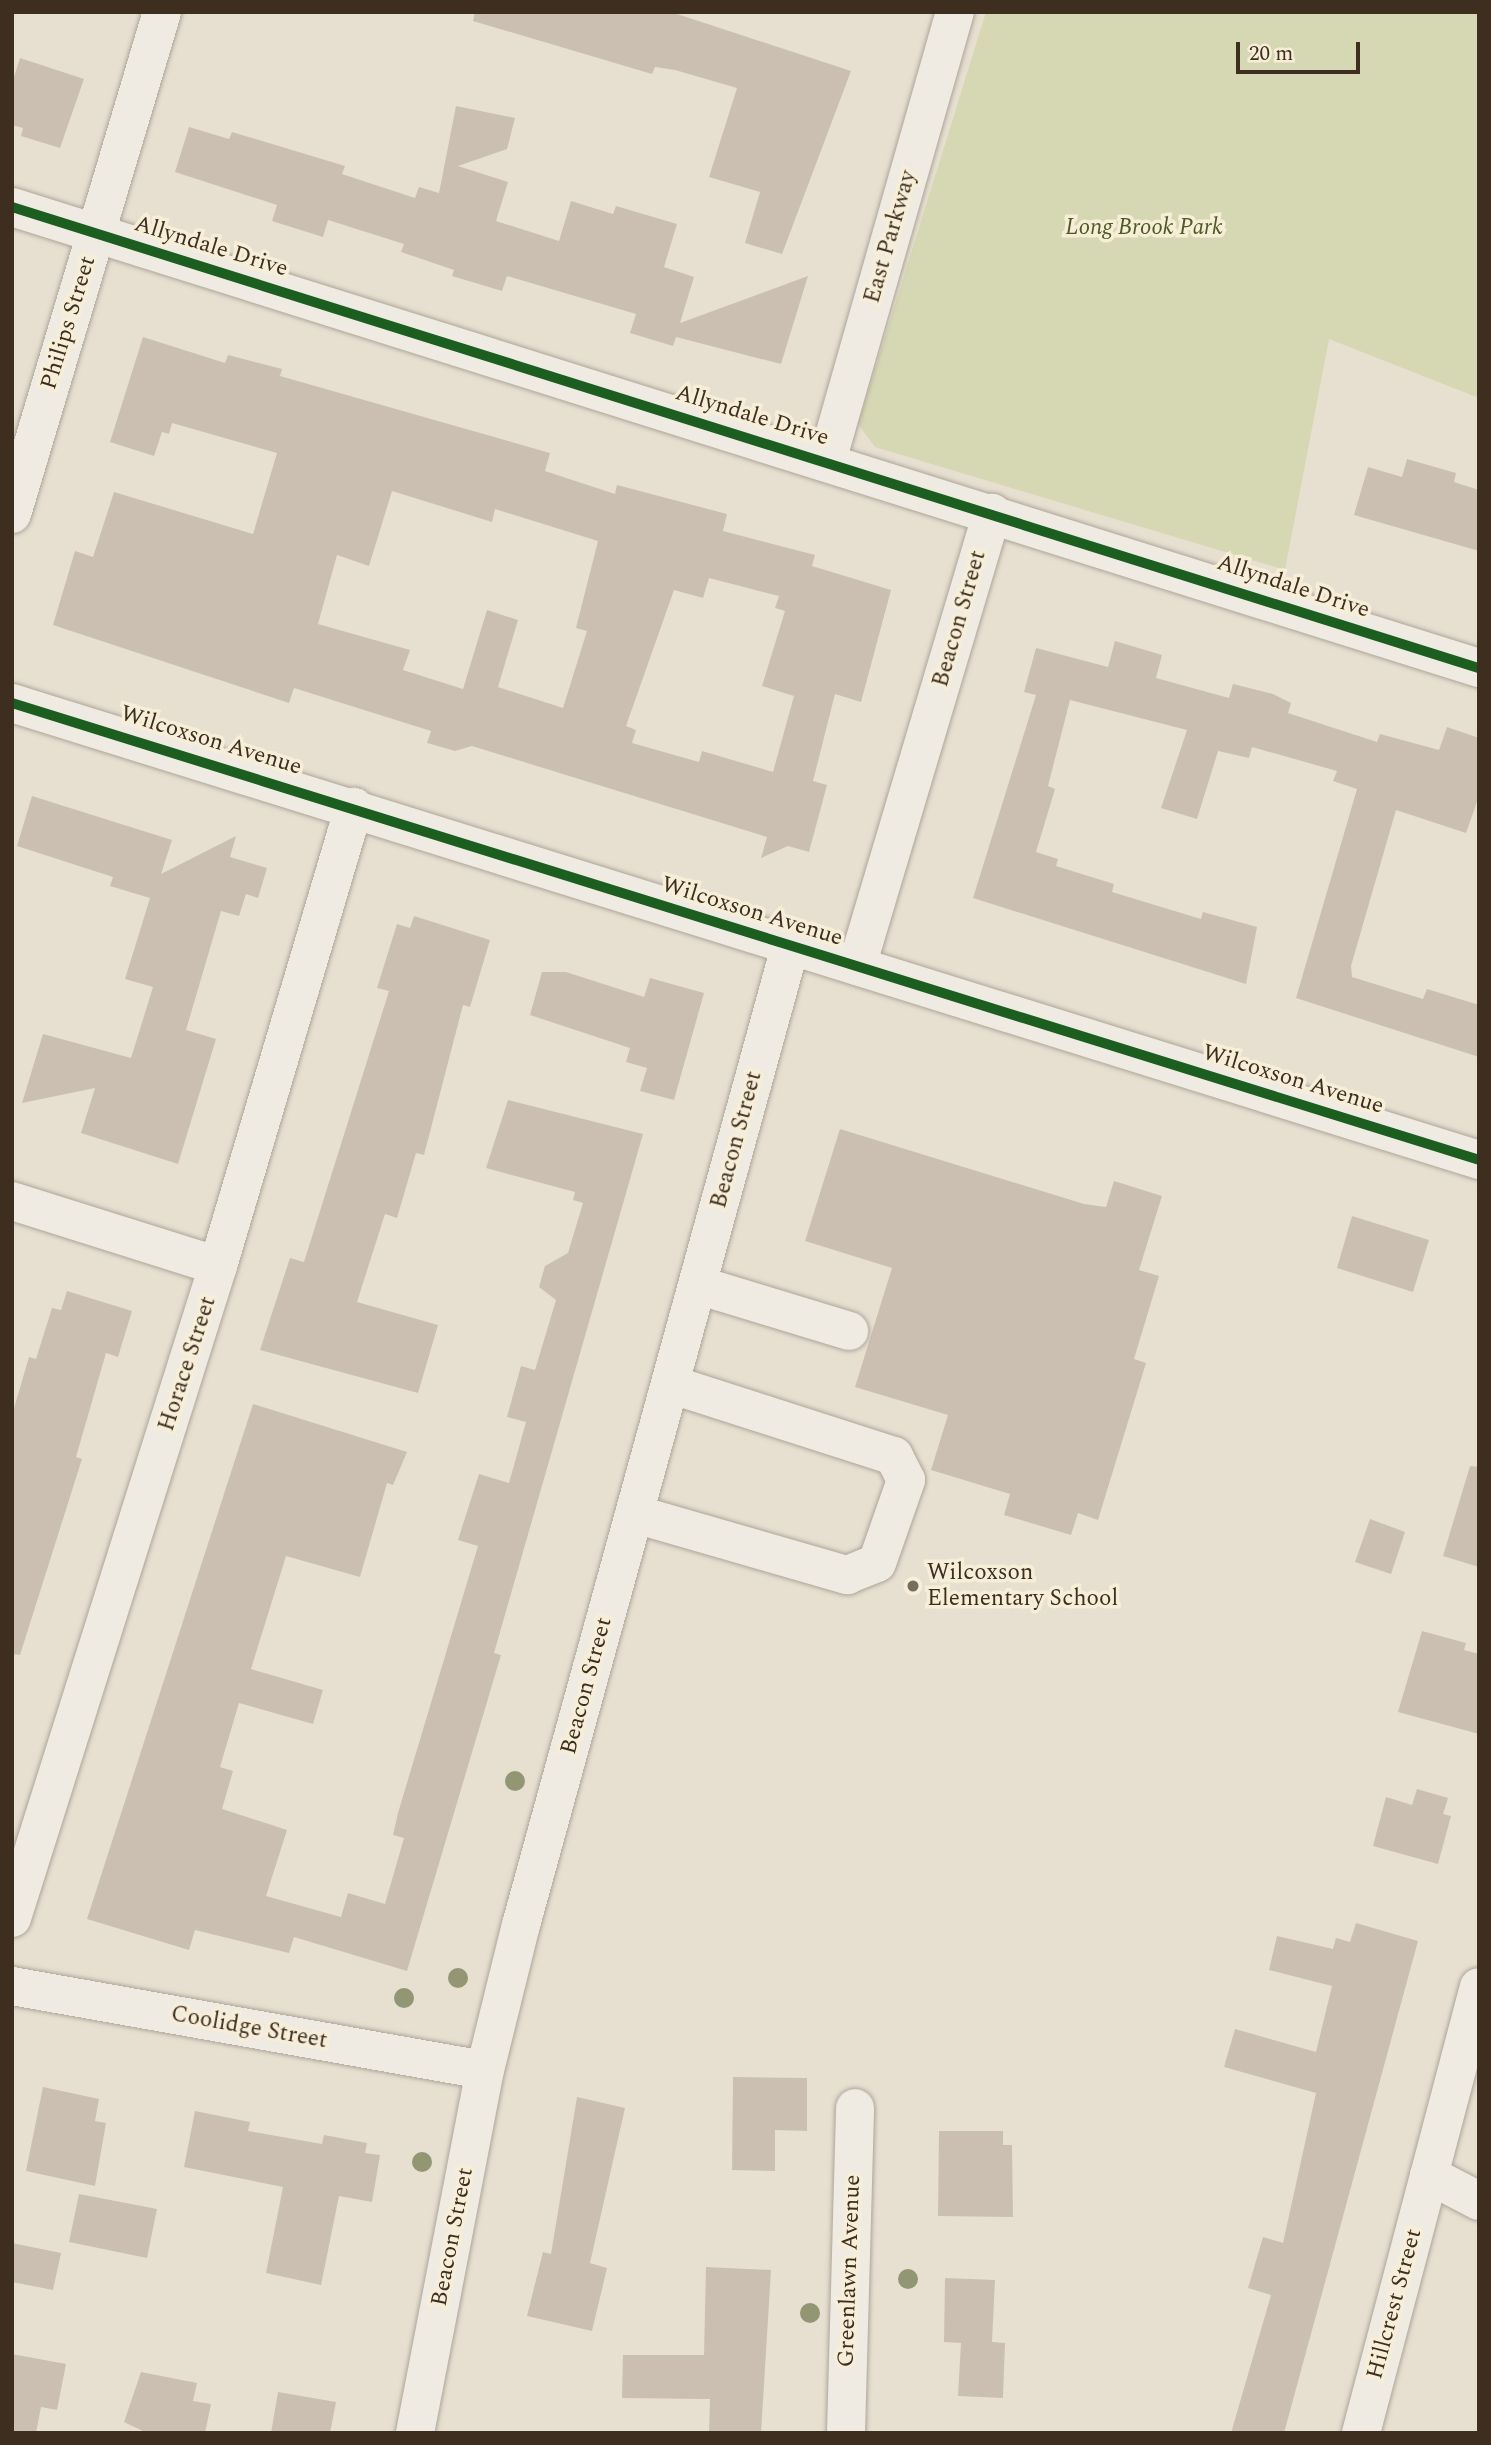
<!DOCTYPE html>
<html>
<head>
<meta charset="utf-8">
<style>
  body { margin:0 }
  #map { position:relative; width:1491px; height:2445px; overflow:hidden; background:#e7e0d1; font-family:Spectral,serif }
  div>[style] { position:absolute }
  .green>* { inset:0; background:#d6d7b3 }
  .building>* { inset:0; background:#cbbfb2 }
  .roads { filter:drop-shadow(0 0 2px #ada599) drop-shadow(0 0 2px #ada599) }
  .minor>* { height:38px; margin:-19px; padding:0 19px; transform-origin:19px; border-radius:19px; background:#efebe3 }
  .cycleway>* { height:10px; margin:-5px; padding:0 5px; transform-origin:5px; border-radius:5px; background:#1b5e20 }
  .trees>* { width:20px; height:20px; margin:-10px; border-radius:50%; background:#929673 }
  .dots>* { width:19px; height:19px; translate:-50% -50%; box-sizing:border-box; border:4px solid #f7eed8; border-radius:50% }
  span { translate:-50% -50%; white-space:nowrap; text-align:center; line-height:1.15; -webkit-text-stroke:7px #f7eed8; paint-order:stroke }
  .park-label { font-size:23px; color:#4d5a26; font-style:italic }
  .street-label { font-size:23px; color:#3d2e20 }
  .poi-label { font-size:23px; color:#3d2e20 }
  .left { translate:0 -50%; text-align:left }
  .frame { position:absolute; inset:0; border:14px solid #3d2e20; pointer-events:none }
  .scale { position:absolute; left:1236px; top:42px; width:124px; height:32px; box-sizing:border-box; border:4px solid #3d2e20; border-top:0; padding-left:9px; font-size:21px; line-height:24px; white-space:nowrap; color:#3d2e20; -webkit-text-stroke:5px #f7eed8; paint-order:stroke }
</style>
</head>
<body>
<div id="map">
  <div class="green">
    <div style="clip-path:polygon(986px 12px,1479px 12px,1479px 398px,1329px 339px,1285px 570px,875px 447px,858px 424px)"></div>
  </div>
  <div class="building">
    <div style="clip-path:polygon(475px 12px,671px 12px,851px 71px,782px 254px,745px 243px,760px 192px,709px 177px,737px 88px,675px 70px,655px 67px,652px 74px,473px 21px)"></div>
    <div style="clip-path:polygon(20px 58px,84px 79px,60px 148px,21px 136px,23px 128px,12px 125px,12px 83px)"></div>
    <div style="clip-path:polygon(456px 106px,515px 118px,507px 149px,458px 166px,508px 182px,496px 221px,559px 241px,571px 201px,613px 214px,616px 206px,677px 224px,664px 267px,694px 277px,680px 323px,808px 276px,781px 364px,676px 337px,673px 346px,630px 333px,636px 314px,507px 276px,502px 291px,452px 276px,454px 270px,401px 252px,404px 244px,328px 220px,323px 237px,272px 221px,277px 205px,175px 172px,189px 127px,229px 139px,232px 132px,345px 166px,342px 174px,415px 198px,419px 187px,439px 193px)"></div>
    <div style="clip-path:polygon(evenodd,143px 337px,225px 363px,228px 355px,282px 369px,280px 376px,550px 453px,545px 471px,615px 494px,617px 485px,727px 514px,723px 531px,815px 555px,812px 566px,891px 590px,861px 702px,835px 694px,813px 781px,827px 785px,809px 852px,788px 846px,761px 858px,767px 837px,472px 746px,455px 751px,427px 743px,431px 731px,294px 688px,289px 703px,53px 625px,75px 551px,93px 557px,114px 492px,253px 534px,277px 453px,172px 423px,169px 434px,162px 432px,154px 456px,110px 442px,143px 337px,392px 491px,492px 522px,495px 509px,598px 541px,576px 628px,587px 631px,563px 708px,498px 687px,518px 620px,487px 610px,463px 689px,403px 670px,410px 650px,318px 624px,337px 555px,369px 566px,392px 491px,143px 337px,709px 578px,779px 596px,775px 608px,785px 611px,762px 686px,794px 696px,773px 772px,702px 751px,699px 762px,632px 743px,636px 730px,626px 726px,674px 590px,703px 598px,709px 578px)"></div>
    <div style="clip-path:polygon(1407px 459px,1456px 473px,1454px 482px,1479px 490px,1479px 551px,1354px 515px,1368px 467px,1402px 477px)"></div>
    <div style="clip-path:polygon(1115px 641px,1162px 655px,1156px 678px,1229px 698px,1233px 684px,1273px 694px,1291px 703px,1288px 713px,1377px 742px,1380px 734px,1439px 750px,1447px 727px,1479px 738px,1479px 796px,1466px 833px,1396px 810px,1351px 966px,1352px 977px,1423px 999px,1427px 989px,1479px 1005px,1479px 1057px,1296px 998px,1357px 789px,1333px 781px,1337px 771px,1252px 747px,1249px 758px,1218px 751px,1197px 819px,1161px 808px,1187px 730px,1070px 700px,1048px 786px,1055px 789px,1036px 852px,1058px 859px,1056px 866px,1114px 884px,1112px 892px,1201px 919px,1203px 912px,1257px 927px,1246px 984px,973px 898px,1036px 695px,1024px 692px,1036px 648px,1108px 667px)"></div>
    <div style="clip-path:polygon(32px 796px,172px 840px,161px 874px,236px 836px,230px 857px,267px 868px,258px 898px,246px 894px,239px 916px,221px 911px,186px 1030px,216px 1039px,178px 1164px,81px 1133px,95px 1088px,22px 1103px,43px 1034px,131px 1058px,153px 987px,125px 979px,150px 898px,110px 886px,113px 877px,17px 846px)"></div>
    <div style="clip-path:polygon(414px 916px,490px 940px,470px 1007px,463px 1005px,424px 1155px,416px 1153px,397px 1218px,385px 1214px,357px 1302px,438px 1325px,418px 1393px,260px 1350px,290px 1258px,304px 1262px,389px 991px,377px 988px,397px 924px,410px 928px)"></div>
    <div style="clip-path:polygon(542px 972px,566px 972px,644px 997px,650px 978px,704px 993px,674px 1100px,640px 1091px,647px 1068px,626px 1062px,630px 1048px,530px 1015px)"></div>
    <div style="clip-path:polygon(508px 1100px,643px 1134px,494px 1653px,501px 1655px,407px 1971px,294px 1937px,289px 1953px,195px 1930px,189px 1950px,87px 1919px,253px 1404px,407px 1452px,393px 1485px,387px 1483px,360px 1577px,286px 1556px,251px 1669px,323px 1690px,313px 1724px,239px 1703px,220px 1767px,233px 1771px,222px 1809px,287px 1830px,266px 1896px,341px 1917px,348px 1893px,385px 1904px,404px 1838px,393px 1835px,398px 1813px,478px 1546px,458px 1540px,479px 1474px,509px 1483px,526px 1422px,507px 1417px,521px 1366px,535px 1370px,556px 1300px,539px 1287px,545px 1266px,568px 1253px,583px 1203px,573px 1200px,575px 1192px,486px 1168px)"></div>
    <div style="clip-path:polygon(840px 1129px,1084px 1204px,1106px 1207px,1114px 1181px,1162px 1196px,1139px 1270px,1159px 1276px,1134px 1359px,1146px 1363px,1098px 1520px,1078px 1513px,1071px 1535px,1004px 1515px,1010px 1494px,931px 1470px,948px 1415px,855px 1387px,892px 1268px,805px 1241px)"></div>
    <div style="clip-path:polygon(1352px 1216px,1429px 1240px,1413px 1292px,1337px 1268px)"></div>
    <div style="clip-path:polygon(67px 1291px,132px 1311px,118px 1357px,106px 1353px,76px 1457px,82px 1459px,20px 1655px,12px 1654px,12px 1415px,29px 1357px,36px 1359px,52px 1308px,61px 1310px)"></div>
    <div style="clip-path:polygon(1470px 1466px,1479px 1467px,1479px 1567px,1443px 1556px)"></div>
    <div style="clip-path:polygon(1370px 1519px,1405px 1532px,1391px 1574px,1355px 1562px)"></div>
    <div style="clip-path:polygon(1422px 1631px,1466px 1643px,1464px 1650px,1479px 1654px,1479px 1734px,1398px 1712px)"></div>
    <div style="clip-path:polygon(1417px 1789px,1448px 1798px,1443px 1814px,1451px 1816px,1438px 1864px,1373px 1846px,1386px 1797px,1412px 1805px)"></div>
    <div style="clip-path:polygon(1356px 1923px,1418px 1941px,1284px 2433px,1231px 2433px,1271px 2295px,1248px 2288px,1263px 2237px,1283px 2243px,1316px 2093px,1224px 2067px,1235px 2029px,1316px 2052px,1332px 1986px,1269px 1970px,1277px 1936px,1333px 1949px,1336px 1938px,1350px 1942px)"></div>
    <div style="clip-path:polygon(733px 2077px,807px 2078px,807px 2131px,775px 2130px,775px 2171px,732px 2170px)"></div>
    <div style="clip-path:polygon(43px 2087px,99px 2099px,95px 2121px,106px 2123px,95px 2186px,26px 2171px)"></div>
    <div style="clip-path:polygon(577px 2097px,625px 2108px,590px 2263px,607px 2268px,592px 2331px,527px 2316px,543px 2252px,551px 2254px)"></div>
    <div style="clip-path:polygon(195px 2111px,250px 2122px,248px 2131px,322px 2144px,324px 2135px,367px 2143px,365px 2153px,380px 2155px,372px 2202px,339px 2196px,321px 2285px,266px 2273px,283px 2187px,184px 2167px)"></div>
    <div style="clip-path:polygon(939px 2131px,1003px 2131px,1003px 2145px,1012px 2145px,1013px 2217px,938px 2216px)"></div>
    <div style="clip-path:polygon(79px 2194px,157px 2209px,147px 2258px,69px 2242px)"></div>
    <div style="clip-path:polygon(12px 2243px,61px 2253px,53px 2290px,12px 2282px)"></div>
    <div style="clip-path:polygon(706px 2267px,771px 2270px,761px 2433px,709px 2433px,710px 2399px,622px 2398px,623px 2355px,704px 2355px)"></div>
    <div style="clip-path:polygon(945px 2278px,995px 2280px,992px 2342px,1005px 2343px,1003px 2398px,958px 2396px,961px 2343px,944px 2342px)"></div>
    <div style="clip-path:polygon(12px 2354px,66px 2364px,57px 2410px,41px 2407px,36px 2433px,12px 2433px)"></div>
    <div style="clip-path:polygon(141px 2372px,197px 2383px,193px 2401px,211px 2404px,205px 2433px,147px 2433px,124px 2422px)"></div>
    <div style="clip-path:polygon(278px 2392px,336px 2402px,330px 2433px,271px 2433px)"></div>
  </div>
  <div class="roads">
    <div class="minor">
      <div style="left:12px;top:207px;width:1538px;rotate:17.45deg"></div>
      <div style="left:827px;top:461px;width:467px;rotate:-74.1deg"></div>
      <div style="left:12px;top:514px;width:524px;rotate:-73.36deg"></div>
      <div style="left:12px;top:703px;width:1537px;rotate:17.3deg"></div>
      <div style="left:857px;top:966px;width:473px;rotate:-73.4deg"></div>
      <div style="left:12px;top:1201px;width:216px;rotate:17.5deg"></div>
      <div style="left:698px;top:1285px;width:158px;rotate:16.9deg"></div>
      <div style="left:635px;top:1514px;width:221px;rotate:16.1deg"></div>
      <div style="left:847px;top:1575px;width:32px;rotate:-22deg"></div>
      <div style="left:877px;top:1563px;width:88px;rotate:-70.7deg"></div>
      <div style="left:906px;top:1480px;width:27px;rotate:-117deg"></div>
      <div style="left:894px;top:1456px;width:235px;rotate:-162.2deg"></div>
      <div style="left:12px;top:1918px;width:684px;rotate:-72.47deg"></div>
      <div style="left:218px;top:1266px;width:479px;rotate:-73.5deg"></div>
      <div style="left:12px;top:1986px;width:480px;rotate:10.1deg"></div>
      <div style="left:1429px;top:2175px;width:56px;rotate:27.5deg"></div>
      <div style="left:415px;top:2433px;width:370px;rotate:-79.1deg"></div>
      <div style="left:485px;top:2070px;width:149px;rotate:-76.1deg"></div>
      <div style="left:521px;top:1925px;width:1014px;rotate:-74.62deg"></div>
      <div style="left:846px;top:2433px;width:325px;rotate:-88.4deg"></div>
      <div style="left:1361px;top:2433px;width:461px;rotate:-75.2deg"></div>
    </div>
  </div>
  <div class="cycleway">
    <div style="left:12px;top:207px;width:1538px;rotate:17.45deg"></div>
    <div style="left:12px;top:703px;width:1537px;rotate:17.3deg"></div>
  </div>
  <div class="trees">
    <div style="left:515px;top:1781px"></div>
    <div style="left:458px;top:1978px"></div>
    <div style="left:404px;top:1998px"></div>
    <div style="left:422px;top:2162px"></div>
    <div style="left:908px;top:2279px"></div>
    <div style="left:810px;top:2313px"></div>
  </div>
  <div class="dots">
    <div style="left:913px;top:1586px;background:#786c5e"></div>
  </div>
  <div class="park-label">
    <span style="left:1144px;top:228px">Long Brook Park</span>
  </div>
  <div class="street-label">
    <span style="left:891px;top:237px;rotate:-74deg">East Parkway</span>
    <span style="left:211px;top:247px;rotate:17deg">Allyndale Drive</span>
    <span style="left:69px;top:323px;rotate:-73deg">Philips Street</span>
    <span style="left:752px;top:416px;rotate:17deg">Allyndale Drive</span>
    <span style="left:1293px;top:587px;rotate:18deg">Allyndale Drive</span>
    <span style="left:960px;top:619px;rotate:-74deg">Beacon Street</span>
    <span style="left:211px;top:741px;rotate:17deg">Wilcoxson Avenue</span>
    <span style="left:752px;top:912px;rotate:17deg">Wilcoxson Avenue</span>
    <span style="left:1293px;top:1080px;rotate:17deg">Wilcoxson Avenue</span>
    <span style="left:737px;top:1140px;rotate:-75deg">Beacon Street</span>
    <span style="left:188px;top:1364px;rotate:-72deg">Horace Street</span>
    <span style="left:587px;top:1686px;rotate:-75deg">Beacon Street</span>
    <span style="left:249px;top:2028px;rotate:10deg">Coolidge Street</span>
    <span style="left:453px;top:2237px;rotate:-79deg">Beacon Street</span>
    <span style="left:850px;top:2271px;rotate:-88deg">Greenlawn Avenue</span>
    <span style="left:1395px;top:2304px;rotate:-75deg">Hillcrest Street</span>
  </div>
  <div class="poi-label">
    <span class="left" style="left:927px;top:1586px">Wilcoxson<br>Elementary School</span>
  </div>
  <div class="frame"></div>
  <div class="scale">20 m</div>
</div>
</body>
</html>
